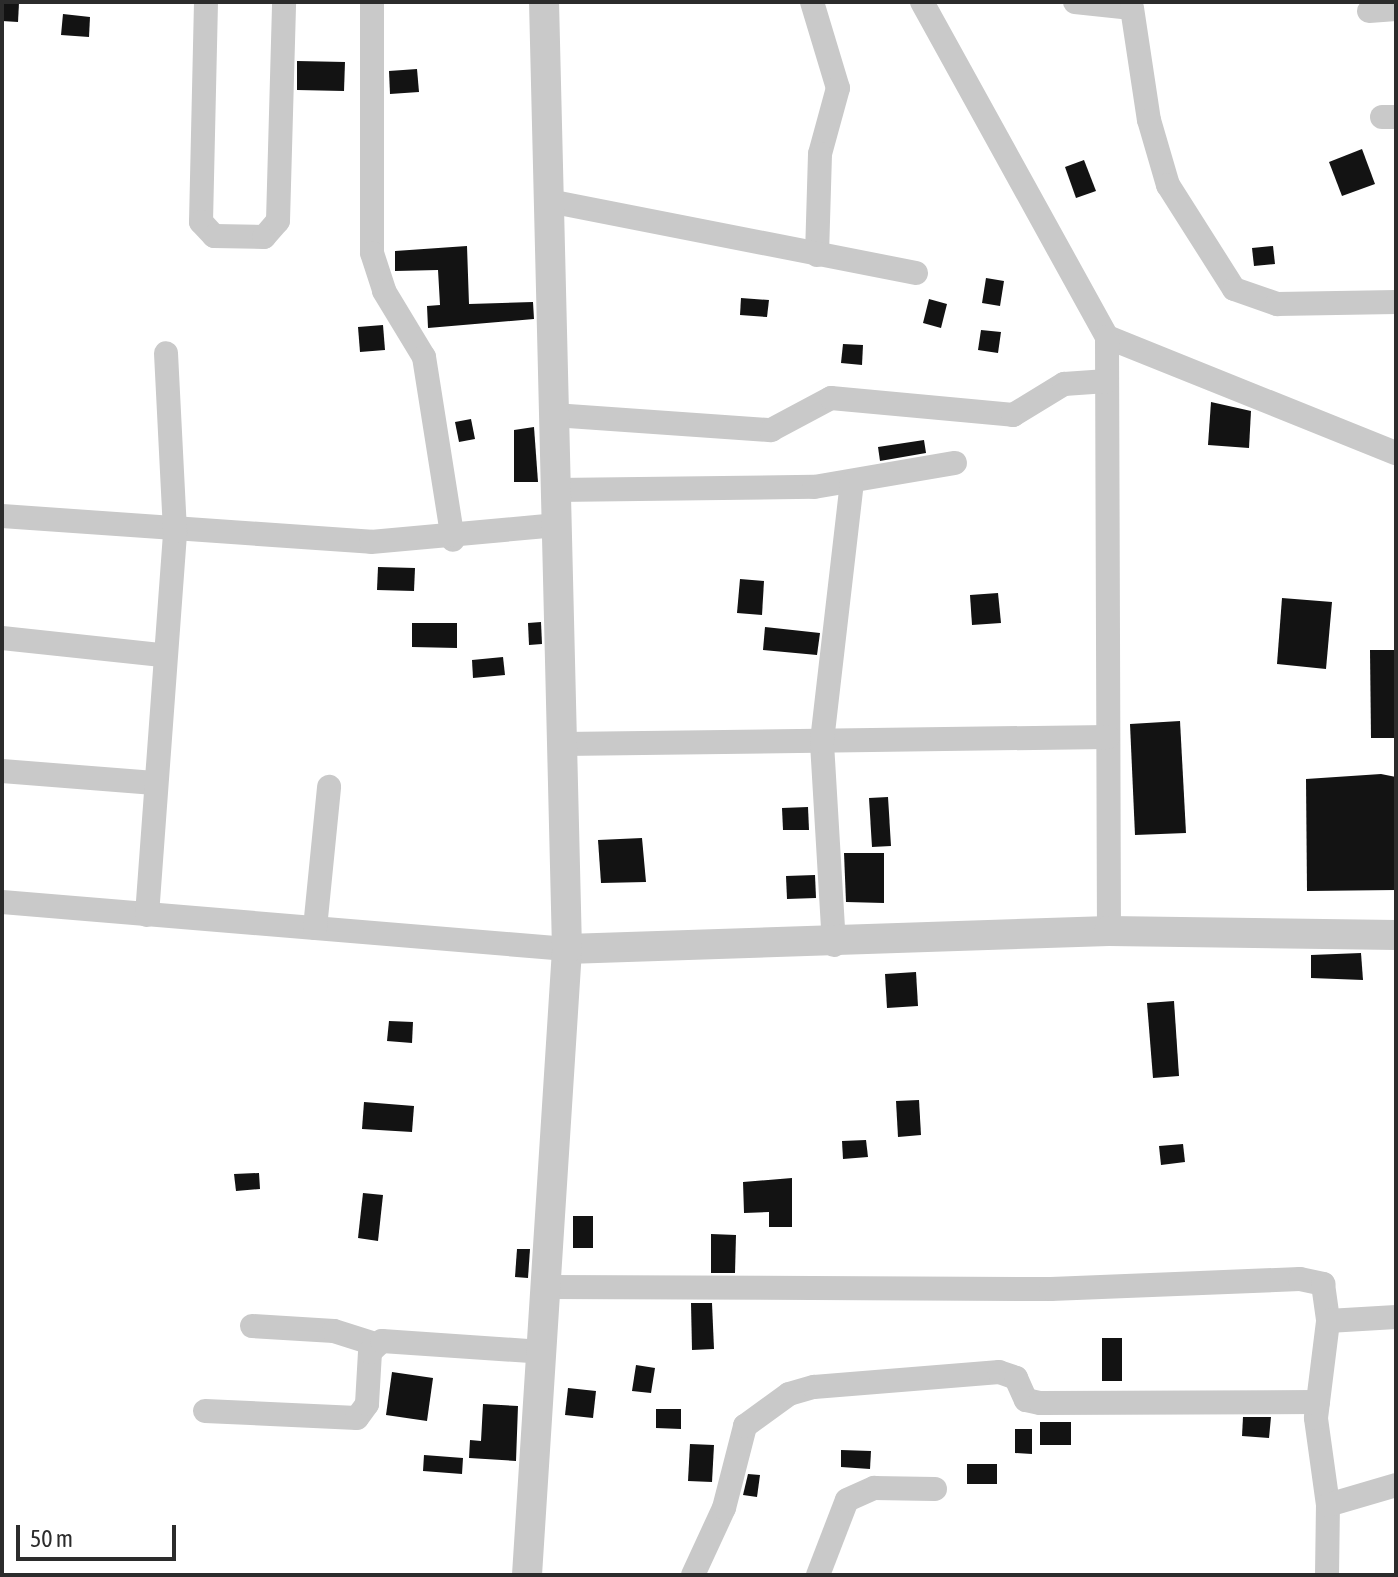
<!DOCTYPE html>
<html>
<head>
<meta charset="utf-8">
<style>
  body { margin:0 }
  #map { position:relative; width:1398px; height:1577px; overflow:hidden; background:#fff; font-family:"Asap Condensed",sans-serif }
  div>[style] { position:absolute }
  .building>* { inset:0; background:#131313 }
  .minor>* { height:24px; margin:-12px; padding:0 12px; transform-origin:12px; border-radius:12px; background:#c9c9c9 }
  .tertiary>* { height:30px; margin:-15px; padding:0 15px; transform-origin:15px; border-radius:15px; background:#c9c9c9 }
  span { translate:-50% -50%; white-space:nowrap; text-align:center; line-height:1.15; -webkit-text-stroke:8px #fff; paint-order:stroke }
  .frame { position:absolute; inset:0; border:4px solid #2c2c2c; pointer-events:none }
  .scale { position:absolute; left:16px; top:1525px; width:160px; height:36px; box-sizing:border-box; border:4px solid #2c2c2c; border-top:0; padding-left:10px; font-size:24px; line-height:28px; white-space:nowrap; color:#2c2c2c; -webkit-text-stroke:6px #fff; paint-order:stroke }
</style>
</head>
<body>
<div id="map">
  <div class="building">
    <div style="clip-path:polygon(2px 2px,19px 3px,18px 22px,2px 21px)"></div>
    <div style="clip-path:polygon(63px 14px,90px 17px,89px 37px,61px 35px)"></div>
    <div style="clip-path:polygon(297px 61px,345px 62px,344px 91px,297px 90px)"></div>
    <div style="clip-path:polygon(417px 69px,419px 92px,390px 94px,389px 71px)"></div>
    <div style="clip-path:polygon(1362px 149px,1375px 184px,1342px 196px,1329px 162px)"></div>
    <div style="clip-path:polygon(1084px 160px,1096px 191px,1076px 198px,1065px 167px)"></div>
    <div style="clip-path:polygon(467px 246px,469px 304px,533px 302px,534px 319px,428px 328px,427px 306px,440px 305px,438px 270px,395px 271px,395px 251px)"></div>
    <div style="clip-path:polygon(1273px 246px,1275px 264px,1254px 266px,1252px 248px)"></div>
    <div style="clip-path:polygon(986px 278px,1004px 281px,1000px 306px,982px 303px)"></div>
    <div style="clip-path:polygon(741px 298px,769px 300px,767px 317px,740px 315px)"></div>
    <div style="clip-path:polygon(929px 299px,947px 304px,941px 328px,923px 323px)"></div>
    <div style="clip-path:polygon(383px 325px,385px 350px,360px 352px,358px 327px)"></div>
    <div style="clip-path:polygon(981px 330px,1001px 332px,998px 353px,978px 350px)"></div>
    <div style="clip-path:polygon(843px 344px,863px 345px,862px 365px,841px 363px)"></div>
    <div style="clip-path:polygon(1211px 402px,1251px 411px,1249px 448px,1208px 445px)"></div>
    <div style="clip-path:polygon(471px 419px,475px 439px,459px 442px,455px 422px)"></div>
    <div style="clip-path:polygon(534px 427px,538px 482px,514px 482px,514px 430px)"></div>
    <div style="clip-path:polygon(924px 440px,926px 453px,880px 461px,878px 447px)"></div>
    <div style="clip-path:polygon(378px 567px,415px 568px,414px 591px,377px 590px)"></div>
    <div style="clip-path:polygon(740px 579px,764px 581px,762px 615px,737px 613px)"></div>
    <div style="clip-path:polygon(998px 593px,1001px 623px,972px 625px,970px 595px)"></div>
    <div style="clip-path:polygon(1282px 598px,1332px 602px,1326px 669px,1277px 664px)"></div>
    <div style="clip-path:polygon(541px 622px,542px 644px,529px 645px,528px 623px)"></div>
    <div style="clip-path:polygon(412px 623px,457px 623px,457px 648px,412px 647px)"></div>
    <div style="clip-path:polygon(765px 627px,820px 633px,817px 655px,763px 650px)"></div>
    <div style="clip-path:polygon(1370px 650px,1396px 650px,1396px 738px,1371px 738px)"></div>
    <div style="clip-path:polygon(503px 657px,505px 675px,473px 678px,472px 660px)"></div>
    <div style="clip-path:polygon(1180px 721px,1186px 833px,1135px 835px,1130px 724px)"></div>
    <div style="clip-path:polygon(1381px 774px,1396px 777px,1396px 890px,1307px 891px,1306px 779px)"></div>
    <div style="clip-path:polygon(888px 797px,891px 846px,872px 847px,869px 798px)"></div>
    <div style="clip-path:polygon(808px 807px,809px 830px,783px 830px,782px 808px)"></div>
    <div style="clip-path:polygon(642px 838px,646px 882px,601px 883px,598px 840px)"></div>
    <div style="clip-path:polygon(844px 853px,884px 853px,884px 903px,846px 902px)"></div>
    <div style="clip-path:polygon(815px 875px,816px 898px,787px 899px,786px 876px)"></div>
    <div style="clip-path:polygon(1361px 953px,1363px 980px,1311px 978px,1311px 955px)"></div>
    <div style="clip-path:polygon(916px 972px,918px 1006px,887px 1008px,885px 974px)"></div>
    <div style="clip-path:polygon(1174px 1001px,1179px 1076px,1153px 1078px,1147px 1003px)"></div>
    <div style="clip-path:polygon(389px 1021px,413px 1022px,412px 1043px,387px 1041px)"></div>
    <div style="clip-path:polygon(919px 1100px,921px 1135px,898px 1137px,896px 1101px)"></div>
    <div style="clip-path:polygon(364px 1102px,414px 1106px,412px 1132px,362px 1129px)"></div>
    <div style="clip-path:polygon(866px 1140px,868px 1157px,843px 1159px,842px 1141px)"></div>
    <div style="clip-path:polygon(1183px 1144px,1185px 1162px,1161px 1165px,1159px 1146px)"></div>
    <div style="clip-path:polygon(259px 1173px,260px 1189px,236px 1191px,234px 1174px)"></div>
    <div style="clip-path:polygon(792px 1178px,792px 1227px,769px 1227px,769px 1212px,744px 1213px,743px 1182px)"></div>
    <div style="clip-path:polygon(363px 1193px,383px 1195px,378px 1241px,358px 1238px)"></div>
    <div style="clip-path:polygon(573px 1216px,593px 1216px,593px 1248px,573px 1248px)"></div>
    <div style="clip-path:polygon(711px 1234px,736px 1235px,735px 1273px,711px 1273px)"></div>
    <div style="clip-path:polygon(517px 1249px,530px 1249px,528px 1278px,515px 1277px)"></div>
    <div style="clip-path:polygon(691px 1303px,712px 1303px,714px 1349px,692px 1350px)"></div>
    <div style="clip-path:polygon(1102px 1338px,1122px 1338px,1122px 1381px,1102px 1381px)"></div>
    <div style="clip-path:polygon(636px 1365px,655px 1368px,651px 1393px,632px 1391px)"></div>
    <div style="clip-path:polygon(392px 1372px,433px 1378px,427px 1421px,386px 1415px)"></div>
    <div style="clip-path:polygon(568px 1388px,596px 1391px,593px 1418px,565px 1415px)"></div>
    <div style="clip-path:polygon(483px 1404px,518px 1406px,516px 1461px,469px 1458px,470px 1440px,481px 1441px)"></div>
    <div style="clip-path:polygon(656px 1409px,681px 1409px,681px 1429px,656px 1428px)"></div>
    <div style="clip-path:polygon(1243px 1417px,1271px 1417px,1269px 1438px,1242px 1436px)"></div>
    <div style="clip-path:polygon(1040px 1422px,1071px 1422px,1071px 1445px,1040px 1445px)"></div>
    <div style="clip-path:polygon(1015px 1429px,1032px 1429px,1032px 1454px,1015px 1453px)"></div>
    <div style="clip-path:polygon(690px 1444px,714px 1445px,712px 1482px,688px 1481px)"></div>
    <div style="clip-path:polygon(841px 1450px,871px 1451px,870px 1469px,841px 1467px)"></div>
    <div style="clip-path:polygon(424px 1455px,463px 1458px,462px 1474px,423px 1471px)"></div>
    <div style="clip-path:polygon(967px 1464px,997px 1464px,997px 1484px,967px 1484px)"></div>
    <div style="clip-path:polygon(748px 1474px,760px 1475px,757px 1497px,743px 1495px)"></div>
  </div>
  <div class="minor">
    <div style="left:206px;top:2px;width:220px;rotate:91.3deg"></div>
    <div style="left:201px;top:222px;width:19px;rotate:47deg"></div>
    <div style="left:214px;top:236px;width:50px;rotate:1.1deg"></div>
    <div style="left:264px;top:237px;width:21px;rotate:-49deg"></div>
    <div style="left:278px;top:221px;width:219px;rotate:-88.4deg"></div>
    <div style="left:372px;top:2px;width:251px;rotate:90deg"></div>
    <div style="left:372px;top:253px;width:40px;rotate:72deg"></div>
    <div style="left:384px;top:291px;width:77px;rotate:58.8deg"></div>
    <div style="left:424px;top:357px;width:185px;rotate:81deg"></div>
    <div style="left:812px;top:2px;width:90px;rotate:73.2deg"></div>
    <div style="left:838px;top:88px;width:68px;rotate:105.3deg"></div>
    <div style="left:820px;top:154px;width:101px;rotate:91.7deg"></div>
    <div style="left:922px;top:2px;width:383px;rotate:61.1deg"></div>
    <div style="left:1107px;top:337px;width:311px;rotate:21.9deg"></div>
    <div style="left:1075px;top:2px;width:57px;rotate:6deg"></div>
    <div style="left:1132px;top:8px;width:113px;rotate:81.4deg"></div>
    <div style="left:1149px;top:120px;width:68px;rotate:73.7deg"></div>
    <div style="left:1168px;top:185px;width:123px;rotate:57.6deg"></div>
    <div style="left:1234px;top:289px;width:46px;rotate:19.2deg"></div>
    <div style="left:1277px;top:304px;width:119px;rotate:-1deg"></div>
    <div style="left:1369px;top:11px;width:27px;rotate:-4deg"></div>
    <div style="left:1382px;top:117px;width:14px"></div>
    <div style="left:549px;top:201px;width:374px;rotate:11.1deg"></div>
    <div style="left:1107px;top:337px;width:594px;rotate:89.81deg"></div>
    <div style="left:554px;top:415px;width:218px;rotate:4deg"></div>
    <div style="left:771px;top:430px;width:68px;rotate:-28.1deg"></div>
    <div style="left:831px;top:398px;width:183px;rotate:5.3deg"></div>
    <div style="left:1013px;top:415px;width:60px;rotate:-31.3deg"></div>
    <div style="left:1064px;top:384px;width:43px;rotate:-4deg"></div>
    <div style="left:556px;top:490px;width:258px;rotate:-0.7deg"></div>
    <div style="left:814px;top:487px;width:143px;rotate:-9.7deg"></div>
    <div style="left:2px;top:516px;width:370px;rotate:4deg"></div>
    <div style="left:371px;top:542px;width:187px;rotate:-5.2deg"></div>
    <div style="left:2px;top:638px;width:161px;rotate:6.1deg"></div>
    <div style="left:563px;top:744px;width:545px;rotate:-0.74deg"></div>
    <div style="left:2px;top:771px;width:153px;rotate:4.5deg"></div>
    <div style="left:2px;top:902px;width:567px;rotate:4.76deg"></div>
    <div style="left:147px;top:915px;width:385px;rotate:-85.8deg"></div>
    <div style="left:175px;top:531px;width:178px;rotate:-92.9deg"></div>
    <div style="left:315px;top:928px;width:142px;rotate:-84.3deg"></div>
    <div style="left:834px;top:945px;width:204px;rotate:-93.4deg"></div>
    <div style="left:822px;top:741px;width:260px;rotate:-83.4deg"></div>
    <div style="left:547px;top:1287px;width:504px;rotate:0.23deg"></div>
    <div style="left:1051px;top:1289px;width:249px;rotate:-2.3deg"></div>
    <div style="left:1300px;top:1279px;width:24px;rotate:12deg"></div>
    <div style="left:1323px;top:1284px;width:37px;rotate:82deg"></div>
    <div style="left:252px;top:1326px;width:82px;rotate:3.5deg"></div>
    <div style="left:334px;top:1331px;width:43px;rotate:17.6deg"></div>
    <div style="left:205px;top:1411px;width:152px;rotate:2.6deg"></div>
    <div style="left:357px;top:1418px;width:17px;rotate:-54deg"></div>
    <div style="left:367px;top:1404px;width:52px;rotate:-86.7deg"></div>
    <div style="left:370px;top:1352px;width:16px;rotate:-43deg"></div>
    <div style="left:382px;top:1341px;width:160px;rotate:3.9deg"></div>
    <div style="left:1328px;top:1505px;width:88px;rotate:-97.9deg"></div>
    <div style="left:1316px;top:1418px;width:98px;rotate:-82.9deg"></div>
    <div style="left:1328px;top:1321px;width:68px;rotate:-3.4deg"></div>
    <div style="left:693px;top:1575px;width:74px;rotate:-65.2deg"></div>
    <div style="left:724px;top:1508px;width:85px;rotate:-75.6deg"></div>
    <div style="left:745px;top:1426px;width:54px;rotate:-36deg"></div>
    <div style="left:789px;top:1394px;width:26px;rotate:-16deg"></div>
    <div style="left:814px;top:1387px;width:186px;rotate:-4.6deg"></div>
    <div style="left:999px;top:1372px;width:18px;rotate:19deg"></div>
    <div style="left:1016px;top:1378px;width:24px;rotate:66deg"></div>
    <div style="left:1026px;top:1400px;width:14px;rotate:12deg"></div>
    <div style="left:1040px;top:1403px;width:278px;rotate:-0.2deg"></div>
    <div style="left:818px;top:1575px;width:80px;rotate:-68.9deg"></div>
    <div style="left:847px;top:1500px;width:30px;rotate:-24deg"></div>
    <div style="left:874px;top:1488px;width:61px;rotate:0.9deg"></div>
    <div style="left:1327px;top:1575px;width:70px;rotate:-89.2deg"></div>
    <div style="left:1328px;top:1505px;width:71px;rotate:-16.4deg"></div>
  </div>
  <div class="tertiary">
    <div style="left:567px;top:949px;width:542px;rotate:-1.9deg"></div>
    <div style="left:1109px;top:931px;width:287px;rotate:0.8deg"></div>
    <div style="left:527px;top:1575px;width:627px;rotate:-86.34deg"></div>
    <div style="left:567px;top:949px;width:947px;rotate:-91.39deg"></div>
  </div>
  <div class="frame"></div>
  <div class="scale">50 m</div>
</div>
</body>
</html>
